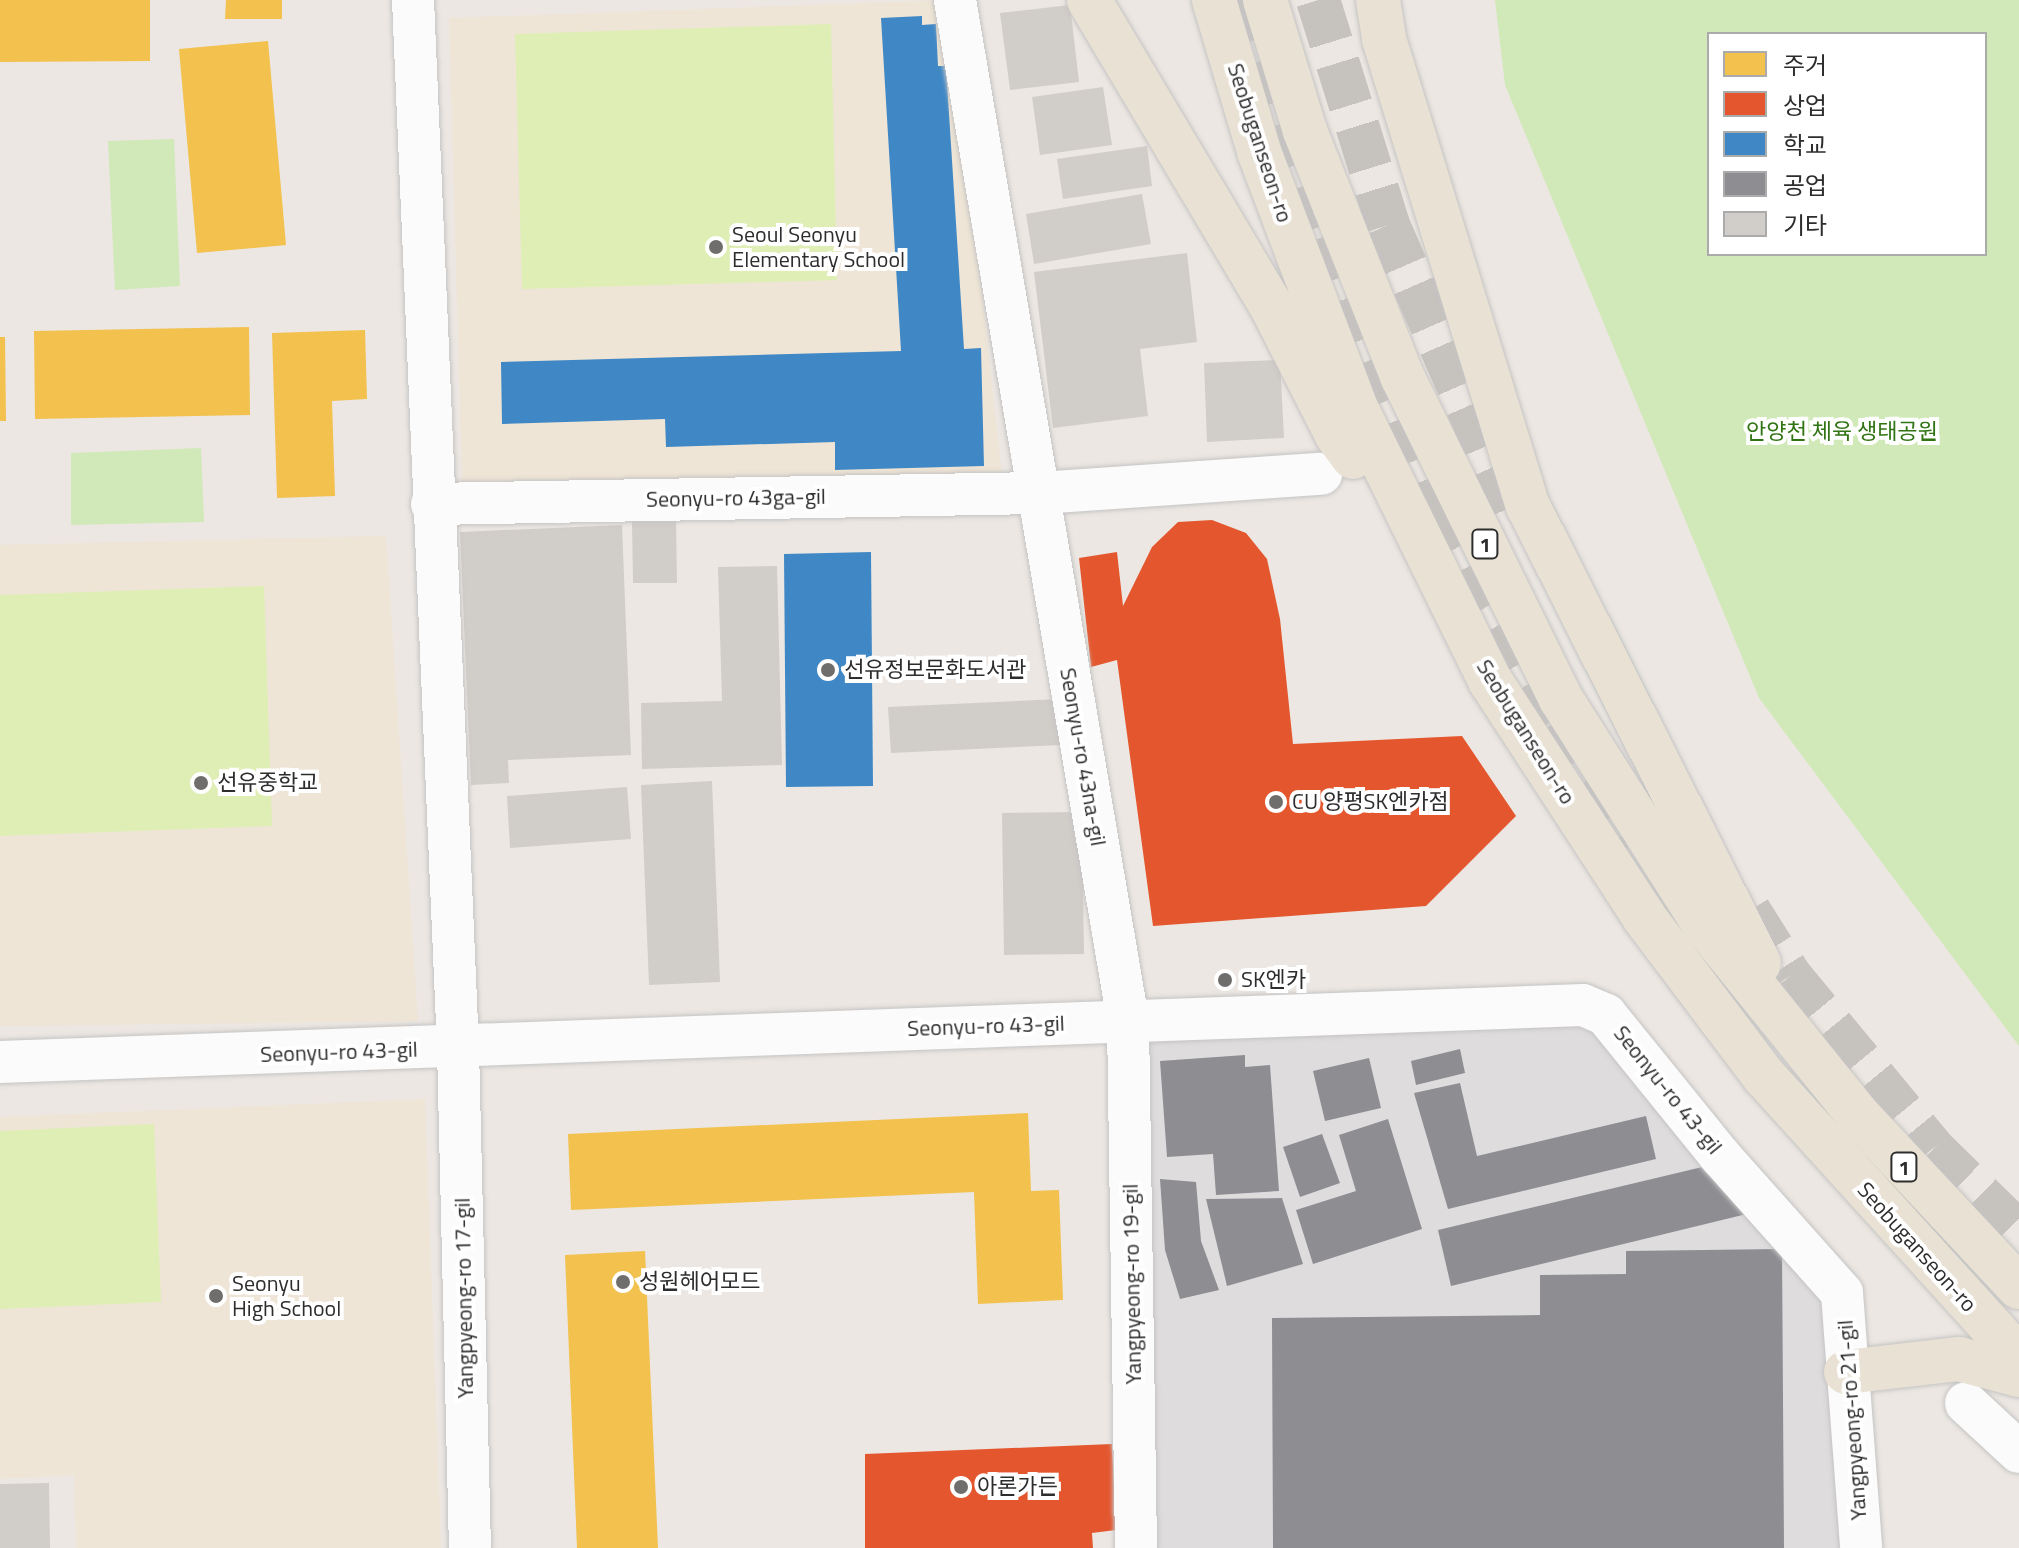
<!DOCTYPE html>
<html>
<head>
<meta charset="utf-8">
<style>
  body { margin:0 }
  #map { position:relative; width:2019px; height:1548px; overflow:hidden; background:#ece7e2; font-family:"Titillium Web","Noto Sans KR",sans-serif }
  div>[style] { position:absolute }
  .industrial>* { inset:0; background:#dfdcde }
  .education>* { inset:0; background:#efe5d6 }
  .green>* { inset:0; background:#d1e9b8 }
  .pitch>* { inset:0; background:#deeeb5 }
  .homes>* { inset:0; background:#f2c14e }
  .shops>* { inset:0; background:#e4572e }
  .schools>* { inset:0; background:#3f88c5 }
  .industry>* { inset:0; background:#8d8d92 }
  .building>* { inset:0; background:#d1cdc9 }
  .highway-tunnel>* { height:44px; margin-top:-22px; transform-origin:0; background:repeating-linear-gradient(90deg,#c6c2be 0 44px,transparent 0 66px) }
  .roads { filter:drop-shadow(0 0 2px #c5c4c4) drop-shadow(0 0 2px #c5c4c4) }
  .minor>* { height:42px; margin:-21px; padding:0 21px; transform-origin:21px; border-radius:21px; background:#fcfbfb }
  .major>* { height:44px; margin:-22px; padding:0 22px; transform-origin:22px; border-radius:22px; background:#e9e2d4 }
  .dots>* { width:22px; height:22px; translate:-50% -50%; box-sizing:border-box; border:4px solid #fff; border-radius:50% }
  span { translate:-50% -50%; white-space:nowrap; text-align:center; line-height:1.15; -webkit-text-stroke:8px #fff; paint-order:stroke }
  .shield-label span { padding:2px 6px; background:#fff; border:2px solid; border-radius:6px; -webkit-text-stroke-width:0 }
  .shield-label { font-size:20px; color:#2d2d2d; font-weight:700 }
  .street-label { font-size:22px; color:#2d2d2d }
  .poi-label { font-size:22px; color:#2d2d2d }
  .left { translate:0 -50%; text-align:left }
  .park-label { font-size:22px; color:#307413 }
  .legend { position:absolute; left:1707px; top:32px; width:280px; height:224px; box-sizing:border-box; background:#fff; border:2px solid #ababab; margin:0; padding:10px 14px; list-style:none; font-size:24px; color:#2d2d2d }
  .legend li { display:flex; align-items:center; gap:16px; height:40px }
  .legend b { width:40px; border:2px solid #ababab }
</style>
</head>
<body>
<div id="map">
  <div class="industrial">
    <div style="clip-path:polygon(1583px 1005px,1842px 1293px,1861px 1548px,1149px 1548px,1128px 1021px)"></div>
  </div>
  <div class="education">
    <div style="clip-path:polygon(949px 0,1002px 475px,462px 482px,449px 18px)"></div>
    <div style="clip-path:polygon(386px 536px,418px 1021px,0 1026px,0 545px)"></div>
    <div style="clip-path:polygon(425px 1099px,441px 1548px,76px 1548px,74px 1475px,0 1479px,0 1117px)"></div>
  </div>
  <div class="green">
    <div style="clip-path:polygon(evenodd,1495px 0,2019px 0,2019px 1046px,1759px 698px,1505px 85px,1495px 0,1709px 34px,1985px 34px,1985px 254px,1709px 254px,1709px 34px)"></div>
    <div style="clip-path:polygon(174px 139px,180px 286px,115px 290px,108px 141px)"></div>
    <div style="clip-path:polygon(201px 448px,204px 522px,71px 525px,71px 453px)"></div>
  </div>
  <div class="pitch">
    <div style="clip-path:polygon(831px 24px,837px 280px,522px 289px,515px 34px)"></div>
    <div style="clip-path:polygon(264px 586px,272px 826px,0 836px,0 595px)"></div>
    <div style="clip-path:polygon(154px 1124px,161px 1302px,0 1309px,0 1131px)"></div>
  </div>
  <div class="homes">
    <div style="clip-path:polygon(0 0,150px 0,150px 61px,0 62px)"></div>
    <div style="clip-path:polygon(226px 0,282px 0,282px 19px,225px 19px)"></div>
    <div style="clip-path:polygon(268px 41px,286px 245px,197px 253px,179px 49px)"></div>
    <div style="clip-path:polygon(249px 327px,250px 415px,35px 419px,34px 331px)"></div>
    <div style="clip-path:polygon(365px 330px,367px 399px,332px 401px,335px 496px,277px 498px,272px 333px)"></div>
    <div style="clip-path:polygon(0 337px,5px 337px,6px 421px,0 421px)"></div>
    <div style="clip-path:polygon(1028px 1113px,1031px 1191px,1059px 1190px,1063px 1300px,978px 1304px,974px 1192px,571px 1210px,568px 1134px)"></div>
    <div style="clip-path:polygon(645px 1251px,658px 1548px,577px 1548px,565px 1255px)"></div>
  </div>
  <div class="shops">
    <div style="clip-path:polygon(1212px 520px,1246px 533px,1267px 559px,1280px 619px,1293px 744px,1462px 736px,1516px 816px,1426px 906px,1153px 926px,1117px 660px,1091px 667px,1079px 558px,1117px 552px,1123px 606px,1152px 547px,1178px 522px)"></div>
    <div style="clip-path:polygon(1112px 1444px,1116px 1530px,1092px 1533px,1093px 1548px,865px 1548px,865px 1454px)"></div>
  </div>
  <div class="schools">
    <div style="clip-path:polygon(922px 16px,922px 25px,936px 24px,938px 66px,946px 66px,964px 349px,981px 348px,984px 466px,835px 470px,835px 442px,666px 447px,665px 419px,502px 424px,501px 362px,901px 351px,881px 18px)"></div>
    <div style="clip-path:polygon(871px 552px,873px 786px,786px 787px,784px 554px)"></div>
  </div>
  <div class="industry">
    <div style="clip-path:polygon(1460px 1049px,1465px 1073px,1416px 1085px,1411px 1061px)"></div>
    <div style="clip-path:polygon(1245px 1055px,1245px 1067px,1270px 1065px,1279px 1191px,1216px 1195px,1213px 1154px,1167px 1157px,1160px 1061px)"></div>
    <div style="clip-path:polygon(1369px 1058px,1381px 1108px,1325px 1121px,1313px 1071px)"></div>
    <div style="clip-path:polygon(1460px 1083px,1477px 1156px,1646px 1116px,1656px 1159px,1448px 1209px,1414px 1093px)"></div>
    <div style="clip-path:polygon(1388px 1119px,1422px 1229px,1313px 1264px,1296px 1210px,1356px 1191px,1339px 1135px)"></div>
    <div style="clip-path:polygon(1322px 1134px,1340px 1183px,1300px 1197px,1283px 1147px)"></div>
    <div style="clip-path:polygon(1719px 1163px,1759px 1211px,1451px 1286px,1438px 1230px)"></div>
    <div style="clip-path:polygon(1160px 1179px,1196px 1182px,1201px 1241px,1219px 1290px,1180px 1299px,1165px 1250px)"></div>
    <div style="clip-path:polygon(1282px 1198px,1303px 1264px,1227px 1286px,1206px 1199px)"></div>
    <div style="clip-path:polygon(1782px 1249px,1784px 1548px,1273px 1548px,1272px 1318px,1540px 1315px,1540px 1275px,1626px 1274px,1626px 1251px)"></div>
  </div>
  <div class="building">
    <div style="clip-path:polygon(1070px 5px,1079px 82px,1010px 90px,1000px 13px)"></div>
    <div style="clip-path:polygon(1103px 87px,1112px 145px,1040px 155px,1032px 97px)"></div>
    <div style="clip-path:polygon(1147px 146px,1152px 186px,1063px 199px,1057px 159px)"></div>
    <div style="clip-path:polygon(1142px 194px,1151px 244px,1034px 264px,1026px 214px)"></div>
    <div style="clip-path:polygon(1187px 253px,1197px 342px,1140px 349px,1148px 416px,1053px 428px,1034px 272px)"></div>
    <div style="clip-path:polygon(1280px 360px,1284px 438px,1207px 442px,1204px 363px)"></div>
    <div style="clip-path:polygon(632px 521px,676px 521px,677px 583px,633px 583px)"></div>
    <div style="clip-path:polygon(622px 525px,631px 755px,508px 760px,509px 783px,471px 785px,460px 532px)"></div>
    <div style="clip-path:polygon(777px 566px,782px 765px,642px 769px,641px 703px,722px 701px,718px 567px)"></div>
    <div style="clip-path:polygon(1060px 699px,1061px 745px,891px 753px,888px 707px)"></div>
    <div style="clip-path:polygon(712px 781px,720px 982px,649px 985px,641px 785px)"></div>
    <div style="clip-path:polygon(627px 787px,631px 839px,510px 848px,507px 796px)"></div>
    <div style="clip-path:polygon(1082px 812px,1084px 954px,1004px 955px,1002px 813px)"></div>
    <div style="clip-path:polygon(49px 1483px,50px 1548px,0 1548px,0 1484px)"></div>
  </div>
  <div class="highway-tunnel">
    <div style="left:1235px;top:0;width:253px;rotate:71.6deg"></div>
    <div style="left:1315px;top:240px;width:296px;rotate:67.3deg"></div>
    <div style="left:1429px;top:513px;width:245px;rotate:60.9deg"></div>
    <div style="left:1548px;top:727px;width:144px;rotate:57.7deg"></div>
    <div style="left:1318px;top:0;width:236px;rotate:72.7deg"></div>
    <div style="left:1388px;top:225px;width:325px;rotate:66.4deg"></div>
    <div style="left:1749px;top:911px;width:77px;rotate:57.8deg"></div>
    <div style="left:1790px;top:976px;width:224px;rotate:50.4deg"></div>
    <div style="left:1933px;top:1149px;width:120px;rotate:44.3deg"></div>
  </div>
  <div class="roads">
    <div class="minor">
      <div style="left:413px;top:0;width:1049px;rotate:87.54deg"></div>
      <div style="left:458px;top:1048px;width:500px;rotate:88.63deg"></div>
      <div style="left:955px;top:0;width:1036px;rotate:80.38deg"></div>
      <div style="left:1128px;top:1021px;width:527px;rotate:89.13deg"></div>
      <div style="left:432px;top:504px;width:607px;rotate:-1.04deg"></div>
      <div style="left:1039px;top:493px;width:283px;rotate:-3.9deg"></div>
      <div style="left:0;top:1062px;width:1584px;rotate:-2.06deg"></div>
      <div style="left:1583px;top:1005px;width:25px;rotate:23deg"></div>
      <div style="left:1606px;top:1015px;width:181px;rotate:51deg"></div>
      <div style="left:1720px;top:1156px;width:183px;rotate:48.3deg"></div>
      <div style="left:1842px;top:1293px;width:256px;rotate:85.7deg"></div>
      <div style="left:1966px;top:1403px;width:72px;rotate:42.8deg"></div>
    </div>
    <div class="major">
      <div style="left:1089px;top:0;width:357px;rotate:59.2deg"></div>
      <div style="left:1272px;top:307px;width:144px;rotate:63.1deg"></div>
      <div style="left:1337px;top:435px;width:27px;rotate:54deg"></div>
      <div style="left:1214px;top:0;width:161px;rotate:73.4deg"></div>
      <div style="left:1260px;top:154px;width:269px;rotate:69.3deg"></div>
      <div style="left:1355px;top:406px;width:308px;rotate:63.8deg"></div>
      <div style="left:1491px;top:682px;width:280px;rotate:56.9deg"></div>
      <div style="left:1644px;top:917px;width:199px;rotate:53deg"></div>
      <div style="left:1764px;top:1076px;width:379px;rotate:47.8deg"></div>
      <div style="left:1265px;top:0;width:137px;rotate:73deg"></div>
      <div style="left:1305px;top:131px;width:266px;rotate:68.4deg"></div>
      <div style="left:1403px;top:378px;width:358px;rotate:63.8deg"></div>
      <div style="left:1561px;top:699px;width:265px;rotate:57.6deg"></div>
      <div style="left:1703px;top:923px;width:245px;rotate:51.1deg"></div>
      <div style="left:1857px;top:1114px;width:237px;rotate:46.9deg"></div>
      <div style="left:1378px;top:0;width:39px;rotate:81deg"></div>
      <div style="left:1384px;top:39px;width:489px;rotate:72.9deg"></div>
      <div style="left:1528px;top:506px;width:512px;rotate:63.18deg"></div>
      <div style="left:1846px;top:1372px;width:114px;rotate:-6.6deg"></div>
      <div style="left:1959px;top:1359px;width:62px;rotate:14.9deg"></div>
    </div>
  </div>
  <div class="dots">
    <div style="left:716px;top:247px;background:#706e6c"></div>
    <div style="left:828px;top:670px;background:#706e6c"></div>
    <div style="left:201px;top:783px;background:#706e6c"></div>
    <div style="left:1276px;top:802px;background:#706e6c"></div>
    <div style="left:1225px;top:980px;background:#706e6c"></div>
    <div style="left:623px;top:1282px;background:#706e6c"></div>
    <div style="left:216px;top:1296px;background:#706e6c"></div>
    <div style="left:961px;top:1487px;background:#706e6c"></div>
  </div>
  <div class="shield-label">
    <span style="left:1485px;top:544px">1</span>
    <span style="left:1904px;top:1167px">1</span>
  </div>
  <div class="street-label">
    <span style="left:1260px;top:143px;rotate:72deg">Seobuganseon-ro</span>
    <span style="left:736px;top:498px;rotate:-1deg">Seonyu-ro 43ga-gil</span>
    <span style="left:1526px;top:732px;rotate:58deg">Seobuganseon-ro</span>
    <span style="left:1083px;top:757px;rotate:80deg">Seonyu-ro 43na-gil</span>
    <span style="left:986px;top:1026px;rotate:-2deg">Seonyu-ro 43-gil</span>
    <span style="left:339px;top:1052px;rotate:-2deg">Seonyu-ro 43-gil</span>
    <span style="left:1668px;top:1090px;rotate:51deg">Seonyu-ro 43-gil</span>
    <span style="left:1917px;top:1247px;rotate:48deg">Seobuganseon-ro</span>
    <span style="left:1132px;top:1284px;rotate:-91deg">Yangpyeong-ro 19-gil</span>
    <span style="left:464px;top:1298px;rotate:-91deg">Yangpyeong-ro 17-gil</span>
    <span style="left:1852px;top:1420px;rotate:-94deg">Yangpyeong-ro 21-gil</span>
  </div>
  <div class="poi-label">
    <span class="left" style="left:732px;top:247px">Seoul Seonyu<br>Elementary School</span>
    <span class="left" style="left:844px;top:670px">선유정보문화도서관</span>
    <span class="left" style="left:217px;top:783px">선유중학교</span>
    <span class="left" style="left:1292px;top:802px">CU 양평SK엔카점</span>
    <span class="left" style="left:1241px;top:980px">SK엔카</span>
    <span class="left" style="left:639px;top:1282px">성원헤어모드</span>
    <span class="left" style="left:232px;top:1296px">Seonyu<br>High School</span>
    <span class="left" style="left:977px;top:1487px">아론가든</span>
  </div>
  <div class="park-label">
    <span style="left:1842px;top:432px">안양천 체육 생태공원</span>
  </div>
  <ul class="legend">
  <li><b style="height:22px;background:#f2c14e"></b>주거</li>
  <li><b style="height:22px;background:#e4572e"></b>상업</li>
  <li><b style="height:22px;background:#3f88c5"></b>학교</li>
  <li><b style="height:22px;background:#8d8d92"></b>공업</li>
  <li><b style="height:22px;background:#d1cdc9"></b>기타</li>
  </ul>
</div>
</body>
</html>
